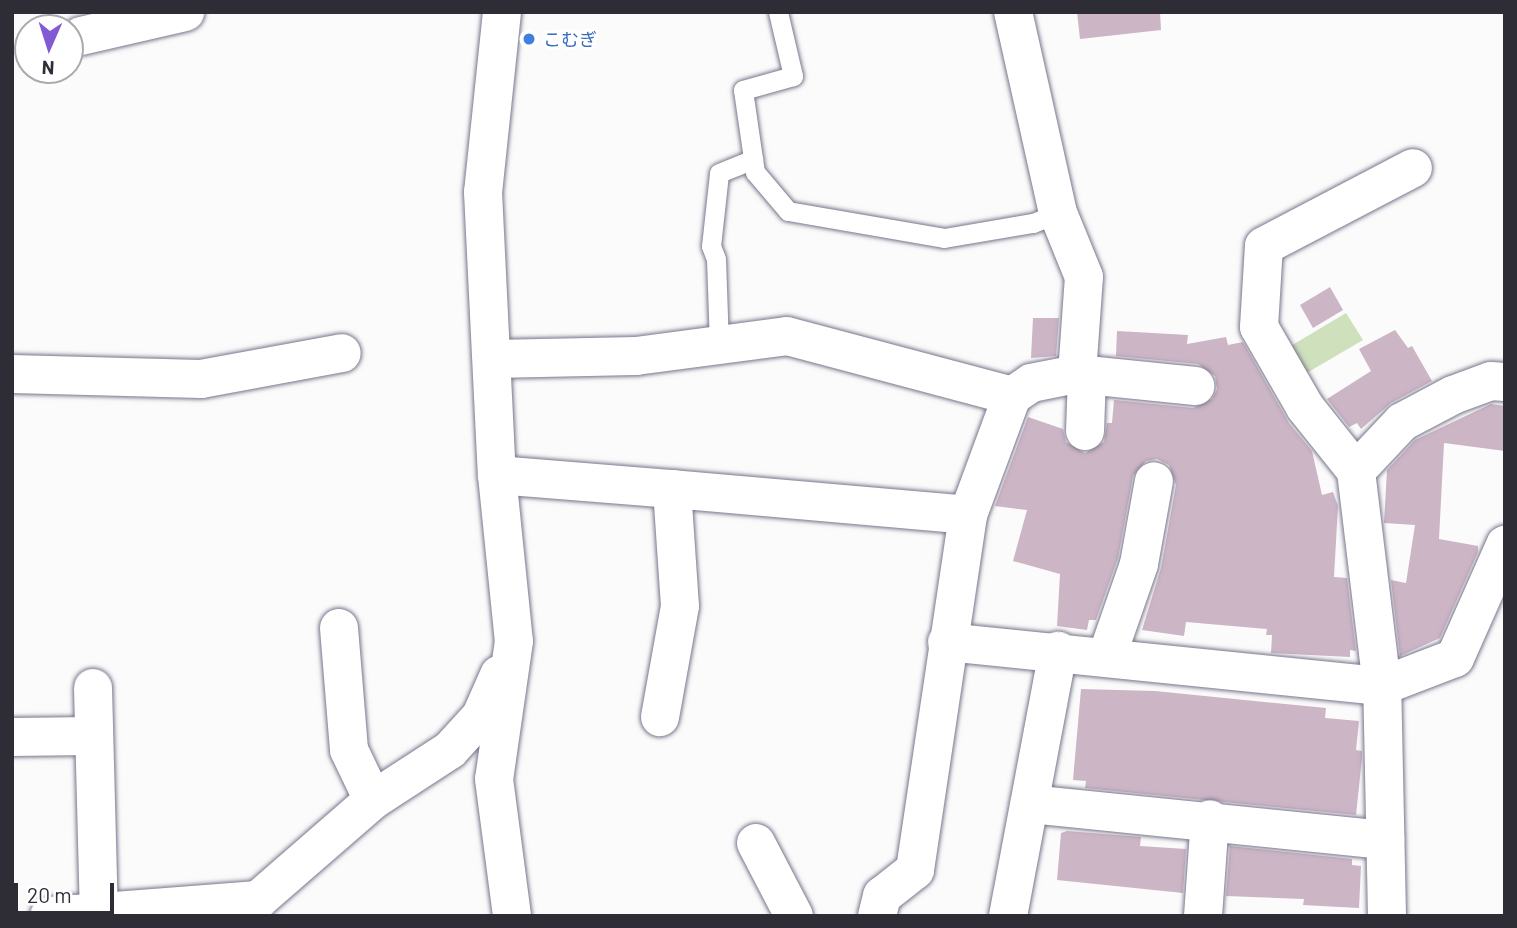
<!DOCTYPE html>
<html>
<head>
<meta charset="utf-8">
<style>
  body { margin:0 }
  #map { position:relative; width:1517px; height:928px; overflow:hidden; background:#fbfbfb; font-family:Barlow,"Noto Sans JP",sans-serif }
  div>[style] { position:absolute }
  .green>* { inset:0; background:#cee0bc }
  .building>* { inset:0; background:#ccb5c5 }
  .roads { filter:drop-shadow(0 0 2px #78768c) drop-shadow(0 0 2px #78768c) }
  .lane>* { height:19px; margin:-9.5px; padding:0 9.5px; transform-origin:9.5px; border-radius:9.5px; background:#fff }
  .street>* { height:38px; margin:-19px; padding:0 19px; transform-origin:19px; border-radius:19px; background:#fff }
  .dots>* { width:19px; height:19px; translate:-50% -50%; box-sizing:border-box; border:4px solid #fff; border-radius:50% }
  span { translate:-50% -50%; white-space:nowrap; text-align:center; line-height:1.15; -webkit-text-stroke:6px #fff; paint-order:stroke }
  .shop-label { font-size:18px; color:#366cbe }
  .left { translate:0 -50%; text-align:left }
  .frame { position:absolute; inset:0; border:14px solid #2e2d36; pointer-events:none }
  .north { position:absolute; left:14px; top:14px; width:70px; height:70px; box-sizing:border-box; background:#fff; border:2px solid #ababaf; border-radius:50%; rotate:183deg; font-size:19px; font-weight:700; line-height:28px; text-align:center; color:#2e2d36 }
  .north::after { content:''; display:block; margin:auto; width:24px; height:32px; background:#815ad4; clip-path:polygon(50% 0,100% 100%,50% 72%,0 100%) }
  .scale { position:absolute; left:14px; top:883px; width:100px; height:32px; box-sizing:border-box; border:4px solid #2e2d36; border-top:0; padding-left:9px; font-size:21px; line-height:24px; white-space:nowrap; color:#2e2d36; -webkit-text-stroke:5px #fff; paint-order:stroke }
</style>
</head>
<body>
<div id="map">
  <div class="green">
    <div style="clip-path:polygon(1346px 313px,1363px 340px,1305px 374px,1289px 347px)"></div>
  </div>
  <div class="building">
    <div style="clip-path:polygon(1077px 12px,1160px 12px,1161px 30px,1080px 39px)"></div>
    <div style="clip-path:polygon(1330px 287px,1343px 310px,1313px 328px,1300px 305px)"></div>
    <div style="clip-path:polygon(1033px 318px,1059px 318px,1056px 356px,1031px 358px)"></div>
    <div style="clip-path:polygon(1395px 330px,1408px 348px,1412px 346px,1432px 381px,1391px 403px,1361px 429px,1357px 423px,1349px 427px,1327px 399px,1371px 371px,1359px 349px)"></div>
    <div style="clip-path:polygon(1117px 331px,1188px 335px,1187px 344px,1226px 337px,1228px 345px,1243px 342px,1289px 423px,1312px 451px,1322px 495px,1333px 492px,1338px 506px,1334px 577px,1347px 578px,1356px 651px,1350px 650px,1350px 657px,1271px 653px,1272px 635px,1266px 635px,1267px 629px,1186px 622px,1184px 636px,1142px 630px,1161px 568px,1176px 485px,1169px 465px,1157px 459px,1146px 461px,1133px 476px,1118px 558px,1096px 620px,1089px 620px,1087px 630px,1057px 626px,1060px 574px,1013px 561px,1027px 510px,995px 506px,1028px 417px,1063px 429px,1066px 442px,1085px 453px,1104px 442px,1107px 423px,1112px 423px,1114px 400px,1193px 408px,1212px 399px,1217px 389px,1215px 376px,1198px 364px,1116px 356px)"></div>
    <div style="clip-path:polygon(1491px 404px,1505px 406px,1505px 451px,1444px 443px,1439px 539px,1478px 546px,1478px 552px,1440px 638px,1400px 656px,1391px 580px,1406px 583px,1415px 525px,1384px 523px,1387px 470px,1415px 440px)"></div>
    <div style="clip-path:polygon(1081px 689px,1155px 691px,1326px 708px,1325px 718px,1359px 721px,1356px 750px,1362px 751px,1362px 758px,1356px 815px,1085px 788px,1086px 781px,1073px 780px)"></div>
    <div style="clip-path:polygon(1067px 831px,1141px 837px,1140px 846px,1186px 849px,1183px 893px,1057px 880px,1061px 833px)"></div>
    <div style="clip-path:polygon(1230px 846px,1352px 859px,1352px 865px,1361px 866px,1359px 908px,1303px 905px,1304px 899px,1226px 896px)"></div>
  </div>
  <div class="roads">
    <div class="lane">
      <div style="left:778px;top:12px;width:66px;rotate:76.8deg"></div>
      <div style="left:793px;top:76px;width:52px;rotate:164.4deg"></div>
      <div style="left:743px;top:90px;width:83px;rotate:81.7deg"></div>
      <div style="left:755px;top:172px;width:51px;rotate:49.8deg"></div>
      <div style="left:788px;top:211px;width:158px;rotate:9.8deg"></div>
      <div style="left:944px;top:238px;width:90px;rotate:-9.6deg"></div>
      <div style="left:1033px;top:223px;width:27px;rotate:-22deg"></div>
      <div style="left:719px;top:345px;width:86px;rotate:-92deg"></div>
      <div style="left:716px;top:259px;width:14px;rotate:-111deg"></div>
      <div style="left:711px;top:246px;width:73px;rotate:-83.7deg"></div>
      <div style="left:719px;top:173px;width:37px;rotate:-22deg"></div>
    </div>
    <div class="street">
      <div style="left:502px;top:12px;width:181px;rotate:96deg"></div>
      <div style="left:483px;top:192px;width:283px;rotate:87.2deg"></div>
      <div style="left:497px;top:475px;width:167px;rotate:84.2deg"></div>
      <div style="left:514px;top:641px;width:139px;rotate:98.2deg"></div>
      <div style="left:494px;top:779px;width:138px;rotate:82.5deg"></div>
      <div style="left:81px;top:36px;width:107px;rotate:-13deg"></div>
      <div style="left:493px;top:359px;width:143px;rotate:-1.2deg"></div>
      <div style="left:636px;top:356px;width:152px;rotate:-7.5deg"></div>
      <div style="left:787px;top:336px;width:233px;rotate:14.9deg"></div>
      <div style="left:12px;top:374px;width:189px;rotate:1.5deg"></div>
      <div style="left:201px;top:379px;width:143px;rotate:-10.4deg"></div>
      <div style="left:1077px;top:374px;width:119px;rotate:5.8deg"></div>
      <div style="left:1085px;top:431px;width:55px;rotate:-87.9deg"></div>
      <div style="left:1356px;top:471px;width:67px;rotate:-46.8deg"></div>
      <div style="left:1402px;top:422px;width:58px;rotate:-27.9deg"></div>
      <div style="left:1453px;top:395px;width:40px;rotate:-20.2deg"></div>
      <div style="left:1491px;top:381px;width:14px;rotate:4deg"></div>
      <div style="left:497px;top:475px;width:176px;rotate:4.6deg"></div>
      <div style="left:672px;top:489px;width:117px;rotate:86.1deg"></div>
      <div style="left:680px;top:606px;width:113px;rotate:100.2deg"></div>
      <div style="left:672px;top:489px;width:297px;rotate:5deg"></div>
      <div style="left:339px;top:628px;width:122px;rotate:85.3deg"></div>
      <div style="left:349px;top:750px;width:55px;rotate:64.4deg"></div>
      <div style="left:947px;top:642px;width:437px;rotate:5.8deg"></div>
      <div style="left:1382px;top:686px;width:217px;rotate:-96.9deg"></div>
      <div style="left:1356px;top:471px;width:82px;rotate:-128.6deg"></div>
      <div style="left:1305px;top:407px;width:92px;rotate:-119.9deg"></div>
      <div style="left:1259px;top:327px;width:81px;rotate:-86.5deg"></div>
      <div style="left:1264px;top:246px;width:168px;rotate:-27.6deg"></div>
      <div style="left:1107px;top:656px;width:97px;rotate:-70.8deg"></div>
      <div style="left:1139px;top:564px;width:84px;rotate:-79.8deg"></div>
      <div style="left:93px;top:688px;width:224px;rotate:88.5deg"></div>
      <div style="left:12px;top:737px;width:80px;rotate:-0.7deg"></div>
      <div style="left:1030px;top:804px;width:357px;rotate:5.8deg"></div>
      <div style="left:756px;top:843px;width:82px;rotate:62.5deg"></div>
      <div style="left:49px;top:916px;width:210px;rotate:-4.4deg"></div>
      <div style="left:258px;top:900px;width:152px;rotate:-41deg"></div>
      <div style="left:373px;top:800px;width:92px;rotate:-33deg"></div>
      <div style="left:450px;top:750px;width:46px;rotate:-47.6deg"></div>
      <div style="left:481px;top:716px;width:45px;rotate:-66.3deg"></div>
      <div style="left:877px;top:916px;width:21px;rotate:-76deg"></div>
      <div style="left:882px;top:896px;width:42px;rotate:-38.2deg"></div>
      <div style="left:915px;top:870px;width:359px;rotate:-81.5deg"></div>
      <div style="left:968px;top:515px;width:127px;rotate:-69.7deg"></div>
      <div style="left:1012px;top:396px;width:23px;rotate:-34deg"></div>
      <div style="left:1031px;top:383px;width:47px;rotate:-11.1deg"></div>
      <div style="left:1077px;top:374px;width:97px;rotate:-85.9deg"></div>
      <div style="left:1084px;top:277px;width:69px;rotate:-112.1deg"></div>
      <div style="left:1058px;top:213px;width:206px;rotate:-102.6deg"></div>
      <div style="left:1008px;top:916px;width:270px;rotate:-79.3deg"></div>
      <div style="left:1203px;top:916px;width:97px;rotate:-85.9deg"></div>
      <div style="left:1387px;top:916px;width:230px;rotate:-91.2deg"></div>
      <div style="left:1382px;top:686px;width:78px;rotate:-21deg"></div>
      <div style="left:1455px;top:658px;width:124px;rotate:-66.1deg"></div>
    </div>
  </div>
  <div class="dots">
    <div style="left:529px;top:39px;background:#3f7fe0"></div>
  </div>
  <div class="shop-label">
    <span class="left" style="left:543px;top:39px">こむぎ</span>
  </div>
  <div class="frame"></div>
  <div class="north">N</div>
  <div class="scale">20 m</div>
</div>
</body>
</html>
